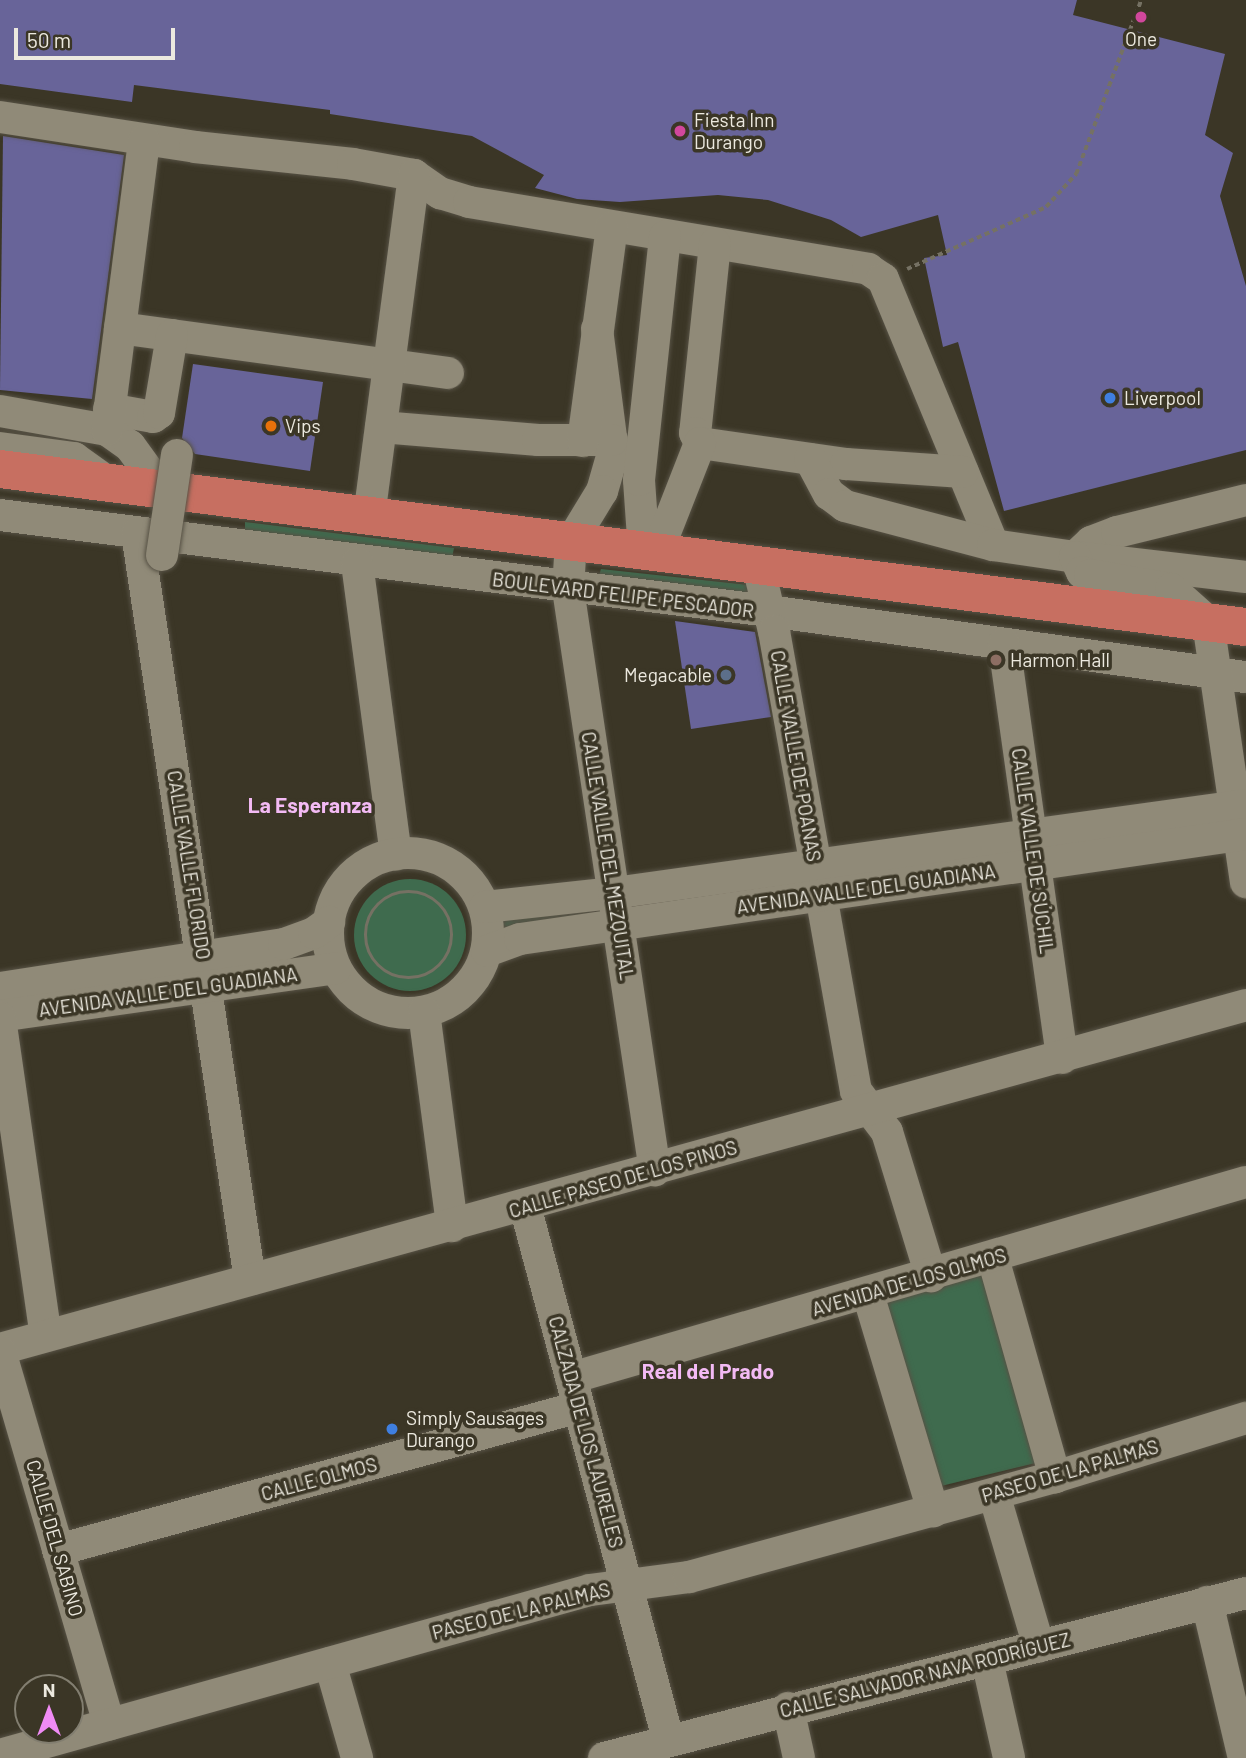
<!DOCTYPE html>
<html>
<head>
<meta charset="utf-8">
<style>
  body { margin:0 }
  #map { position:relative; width:1246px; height:1758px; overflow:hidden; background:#3b3626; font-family:Barlow,sans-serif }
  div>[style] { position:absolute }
  .green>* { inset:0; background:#3f6b4e }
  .round { border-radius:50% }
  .building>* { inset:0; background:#686499 }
  .path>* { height:3.5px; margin-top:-1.75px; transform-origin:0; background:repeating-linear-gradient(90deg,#757163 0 5px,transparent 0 8.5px) }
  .path>.ring { margin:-1.75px; padding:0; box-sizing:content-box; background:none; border:3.5px solid #757163; border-radius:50% }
  .roads { filter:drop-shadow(0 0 2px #575245) drop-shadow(0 0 2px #575245) }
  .minor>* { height:32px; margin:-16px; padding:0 16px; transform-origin:16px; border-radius:16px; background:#908a78 }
  .minor>.ring { margin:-16px; padding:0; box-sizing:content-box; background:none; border:32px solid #908a78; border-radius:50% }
  .major>* { height:38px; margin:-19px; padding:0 19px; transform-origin:19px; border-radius:19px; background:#c76f61 }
  .bridges { filter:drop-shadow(0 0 2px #575245) drop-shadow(0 0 2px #575245) }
  .minor-bridge>* { height:32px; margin:-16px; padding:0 16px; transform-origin:16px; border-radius:16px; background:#908a78 }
  .dots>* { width:19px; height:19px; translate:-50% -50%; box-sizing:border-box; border:4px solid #3b3626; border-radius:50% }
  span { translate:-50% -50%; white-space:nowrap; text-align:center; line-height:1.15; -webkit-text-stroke:7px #3b3626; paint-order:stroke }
  .poi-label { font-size:19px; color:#ece9df }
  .left { translate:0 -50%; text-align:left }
  .right { translate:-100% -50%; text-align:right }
  .street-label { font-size:19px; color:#ece9df }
  .neighbourhood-label { font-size:21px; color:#f3baf4; font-weight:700 }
  .north { position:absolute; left:14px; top:1674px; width:70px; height:70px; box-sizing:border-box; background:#3b3626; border:2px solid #827e70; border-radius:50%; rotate:0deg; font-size:19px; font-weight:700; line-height:28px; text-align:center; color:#ece9df }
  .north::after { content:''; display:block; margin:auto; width:24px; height:32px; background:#f08bf5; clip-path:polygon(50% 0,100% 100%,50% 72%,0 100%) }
  .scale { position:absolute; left:14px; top:28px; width:161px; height:32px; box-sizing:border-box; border:4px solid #ece9df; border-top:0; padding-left:9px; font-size:21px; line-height:24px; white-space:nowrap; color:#ece9df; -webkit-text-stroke:5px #3b3626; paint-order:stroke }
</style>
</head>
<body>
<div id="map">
  <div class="green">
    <div style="clip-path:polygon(245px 522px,454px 548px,452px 558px,245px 532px)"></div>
    <div style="clip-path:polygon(601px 569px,749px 585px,748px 596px,598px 579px)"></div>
    <div class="round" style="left:354px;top:879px;width:112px;height:112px"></div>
    <div style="clip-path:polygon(596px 906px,598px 918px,504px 931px,501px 918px)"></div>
    <div style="clip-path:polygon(982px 1270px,1036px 1463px,933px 1488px,884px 1298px)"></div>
  </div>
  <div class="building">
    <div style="clip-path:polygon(0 0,1077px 0,1073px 15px,1225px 54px,1205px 135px,1233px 153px,1220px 196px,1246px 286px,1246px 450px,1004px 511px,958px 342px,943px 347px,924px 258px,947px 255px,938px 215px,861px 237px,831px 220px,768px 200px,718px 195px,620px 202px,577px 199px,535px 188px,544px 175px,472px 136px,330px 114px,330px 110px,134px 85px,132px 102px,0 84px)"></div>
    <div style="clip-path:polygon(3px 136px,124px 155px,92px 399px,0 390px)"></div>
    <div style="clip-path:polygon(193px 364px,323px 382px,310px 471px,195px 454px,182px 438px)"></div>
    <div style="clip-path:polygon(675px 621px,755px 632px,771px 717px,691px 729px)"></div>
  </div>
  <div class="path">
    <div style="left:907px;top:269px;width:152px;rotate:-24deg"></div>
    <div style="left:1046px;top:207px;width:45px;rotate:-47.7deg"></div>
    <div style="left:1076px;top:174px;width:186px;rotate:-69.5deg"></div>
    <div class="ring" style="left:366px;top:892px;width:82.5px;height:82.5px"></div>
  </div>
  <div class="roads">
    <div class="minor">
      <div style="left:0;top:117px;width:197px;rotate:8.7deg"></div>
      <div style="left:195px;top:147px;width:159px;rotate:6.1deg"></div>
      <div style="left:353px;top:164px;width:62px;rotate:10.2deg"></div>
      <div style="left:414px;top:175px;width:32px;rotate:35deg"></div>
      <div style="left:440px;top:193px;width:30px;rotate:17deg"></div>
      <div style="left:469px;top:202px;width:405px;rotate:9.5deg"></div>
      <div style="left:868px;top:269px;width:18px;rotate:34deg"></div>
      <div style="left:883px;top:279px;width:288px;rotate:67.5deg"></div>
      <div style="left:715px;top:244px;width:190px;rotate:96deg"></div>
      <div style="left:695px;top:433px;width:11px;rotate:63deg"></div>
      <div style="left:700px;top:443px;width:148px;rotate:8.2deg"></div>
      <div style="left:846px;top:464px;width:117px;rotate:3.9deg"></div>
      <div style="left:120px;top:328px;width:331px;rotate:7.8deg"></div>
      <div style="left:597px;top:329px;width:125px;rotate:82.6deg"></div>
      <div style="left:613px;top:453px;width:40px;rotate:106deg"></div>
      <div style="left:602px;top:491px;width:60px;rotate:121.3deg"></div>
      <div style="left:571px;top:542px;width:47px;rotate:93.7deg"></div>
      <div style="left:568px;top:589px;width:588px;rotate:81.5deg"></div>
      <div style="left:109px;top:409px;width:45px;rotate:10.3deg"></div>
      <div style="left:153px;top:417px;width:7px;rotate:-34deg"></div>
      <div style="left:159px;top:413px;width:79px;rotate:-80.5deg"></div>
      <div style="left:0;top:411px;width:109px;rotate:10.1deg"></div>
      <div style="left:107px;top:430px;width:28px;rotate:35deg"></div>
      <div style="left:130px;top:446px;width:54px;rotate:54deg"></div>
      <div style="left:381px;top:427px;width:158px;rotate:4.7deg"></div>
      <div style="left:538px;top:440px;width:74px"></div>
      <div style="left:107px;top:430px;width:292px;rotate:-82.7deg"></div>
      <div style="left:583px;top:441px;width:216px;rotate:-82.3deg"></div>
      <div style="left:0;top:448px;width:75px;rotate:7.7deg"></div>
      <div style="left:74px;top:458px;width:43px;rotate:35.5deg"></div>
      <div style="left:810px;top:459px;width:40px;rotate:62deg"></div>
      <div style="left:829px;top:494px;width:20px;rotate:37deg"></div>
      <div style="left:845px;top:506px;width:153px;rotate:14.8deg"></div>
      <div style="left:993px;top:545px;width:83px;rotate:8.3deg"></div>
      <div style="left:1075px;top:557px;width:22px;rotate:-43deg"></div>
      <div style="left:1091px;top:542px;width:28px;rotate:-21deg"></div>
      <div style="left:1117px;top:532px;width:133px;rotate:-13.9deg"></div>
      <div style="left:0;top:515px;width:775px;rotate:7.12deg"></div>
      <div style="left:769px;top:611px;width:482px;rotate:7.9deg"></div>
      <div style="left:369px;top:517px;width:345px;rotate:-82.5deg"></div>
      <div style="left:137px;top:533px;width:755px;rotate:81.4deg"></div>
      <div style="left:644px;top:552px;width:72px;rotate:-94deg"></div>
      <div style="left:639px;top:480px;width:245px;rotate:-83.9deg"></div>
      <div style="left:657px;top:553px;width:118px;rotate:-68.6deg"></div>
      <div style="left:357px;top:563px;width:294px;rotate:82.4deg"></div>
      <div style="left:758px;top:566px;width:67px;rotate:76.2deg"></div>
      <div style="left:774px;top:631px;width:467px;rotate:79.9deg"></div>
      <div style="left:856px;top:1091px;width:51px;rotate:52.9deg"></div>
      <div style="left:887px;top:1132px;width:151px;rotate:73deg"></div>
      <div style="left:1246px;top:577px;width:172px;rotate:-173.3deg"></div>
      <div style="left:1075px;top:557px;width:17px;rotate:65deg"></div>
      <div style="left:1082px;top:572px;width:9px;rotate:21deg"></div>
      <div style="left:1090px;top:575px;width:82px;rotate:9.8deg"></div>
      <div style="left:1171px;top:589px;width:50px;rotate:41.7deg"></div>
      <div style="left:1208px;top:622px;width:263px;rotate:81.7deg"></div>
      <div style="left:1004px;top:644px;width:418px;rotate:82deg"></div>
      <div class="ring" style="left:328px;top:853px;width:128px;height:128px"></div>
      <div style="left:485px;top:907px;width:130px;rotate:-6.2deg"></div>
      <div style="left:614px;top:893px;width:638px;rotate:-7.93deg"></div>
      <div style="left:487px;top:951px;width:35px;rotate:-20deg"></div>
      <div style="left:520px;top:939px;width:734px;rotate:-8.23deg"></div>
      <div style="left:0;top:988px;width:287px;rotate:-8.8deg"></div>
      <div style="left:284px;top:944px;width:32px;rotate:-20deg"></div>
      <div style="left:314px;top:933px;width:19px;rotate:-36deg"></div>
      <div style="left:424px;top:1012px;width:216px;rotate:82.5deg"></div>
      <div style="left:0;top:1016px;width:339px;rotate:-8.1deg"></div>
      <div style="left:0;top:1018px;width:321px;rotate:81.8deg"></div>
      <div style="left:525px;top:1206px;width:552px;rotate:74.98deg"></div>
      <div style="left:993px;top:1258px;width:228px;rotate:74.2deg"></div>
      <div style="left:868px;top:1294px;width:227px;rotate:73.3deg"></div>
      <div style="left:0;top:1349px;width:1293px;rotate:-15.43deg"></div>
      <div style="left:0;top:1351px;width:389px;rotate:73.7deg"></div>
      <div style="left:571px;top:1378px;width:703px;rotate:-16.19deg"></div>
      <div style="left:994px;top:1494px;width:159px;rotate:73.6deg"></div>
      <div style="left:58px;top:1550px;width:540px;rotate:-15.35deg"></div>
      <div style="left:1207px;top:1602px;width:160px;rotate:76.7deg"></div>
      <div style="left:987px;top:1660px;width:100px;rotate:77.3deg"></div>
      <div style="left:330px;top:1663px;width:99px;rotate:74.1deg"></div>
      <div style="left:788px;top:1708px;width:51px;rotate:77.6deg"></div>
      <div style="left:0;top:1755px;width:613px;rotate:-15.62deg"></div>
      <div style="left:590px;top:1590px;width:100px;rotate:-7.5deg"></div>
      <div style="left:689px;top:1577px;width:379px;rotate:-15.3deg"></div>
      <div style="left:1055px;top:1477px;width:200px;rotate:-17.2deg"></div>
      <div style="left:604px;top:1758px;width:663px;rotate:-14.41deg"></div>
    </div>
    <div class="major">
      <div style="left:0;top:469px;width:1256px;rotate:7.23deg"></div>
    </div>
  </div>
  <div class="bridges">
    <div class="minor-bridge">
      <div style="left:162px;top:555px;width:101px;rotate:-81.5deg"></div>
    </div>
  </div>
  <div class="dots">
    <div style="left:1141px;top:17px;background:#d1479c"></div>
    <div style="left:680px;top:131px;background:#d1479c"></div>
    <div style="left:1110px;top:398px;background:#3f7fe0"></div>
    <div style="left:271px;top:426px;background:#e8710a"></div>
    <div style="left:996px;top:660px;background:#8d6e63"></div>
    <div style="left:726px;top:675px;background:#5c6f8a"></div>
    <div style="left:392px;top:1429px;background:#3f7fe0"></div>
  </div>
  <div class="poi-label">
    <span style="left:1141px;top:39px">One</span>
    <span class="left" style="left:694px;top:131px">Fiesta Inn<br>Durango</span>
    <span class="left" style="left:1124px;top:398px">Liverpool</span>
    <span class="left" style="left:285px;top:426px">Vips</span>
    <span class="left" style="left:1010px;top:660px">Harmon Hall</span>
    <span class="right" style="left:712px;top:675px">Megacable</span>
    <span class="left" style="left:406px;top:1429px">Simply Sausages<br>Durango</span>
  </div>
  <div class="street-label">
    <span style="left:623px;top:595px;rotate:7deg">BOULEVARD FELIPE PESCADOR</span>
    <span style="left:796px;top:756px;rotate:80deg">CALLE VALLE DE POANAS</span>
    <span style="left:1033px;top:851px;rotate:82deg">CALLE VALLE DE SÚCHIL</span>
    <span style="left:608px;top:856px;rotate:81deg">CALLE VALLE DEL MEZQUITAL</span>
    <span style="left:189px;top:865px;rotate:81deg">CALLE VALLE FLORIDO</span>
    <span style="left:866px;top:889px;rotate:-8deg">AVENIDA VALLE DEL GUADIANA</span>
    <span style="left:168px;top:992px;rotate:-8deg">AVENIDA VALLE DEL GUADIANA</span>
    <span style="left:623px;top:1179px;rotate:-16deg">CALLE PASEO DE LOS PINOS</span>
    <span style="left:909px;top:1282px;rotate:-16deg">AVENIDA DE LOS OLMOS</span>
    <span style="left:586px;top:1432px;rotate:75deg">CALZADA DE LOS LAURELES</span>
    <span style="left:1070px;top:1471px;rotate:-16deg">PASEO DE LA PALMAS</span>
    <span style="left:319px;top:1479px;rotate:-15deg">CALLE OLMOS</span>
    <span style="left:55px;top:1538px;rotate:74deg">CALLE DEL SABINO</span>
    <span style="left:521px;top:1611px;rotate:-14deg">PASEO DE LA PALMAS</span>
    <span style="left:925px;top:1675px;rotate:-14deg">CALLE SALVADOR NAVA RODRÍGUEZ</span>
  </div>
  <div class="neighbourhood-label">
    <span style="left:310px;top:805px">La Esperanza</span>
    <span style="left:708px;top:1371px">Real del Prado</span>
  </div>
  <div class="north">N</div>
  <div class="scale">50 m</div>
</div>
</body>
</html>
